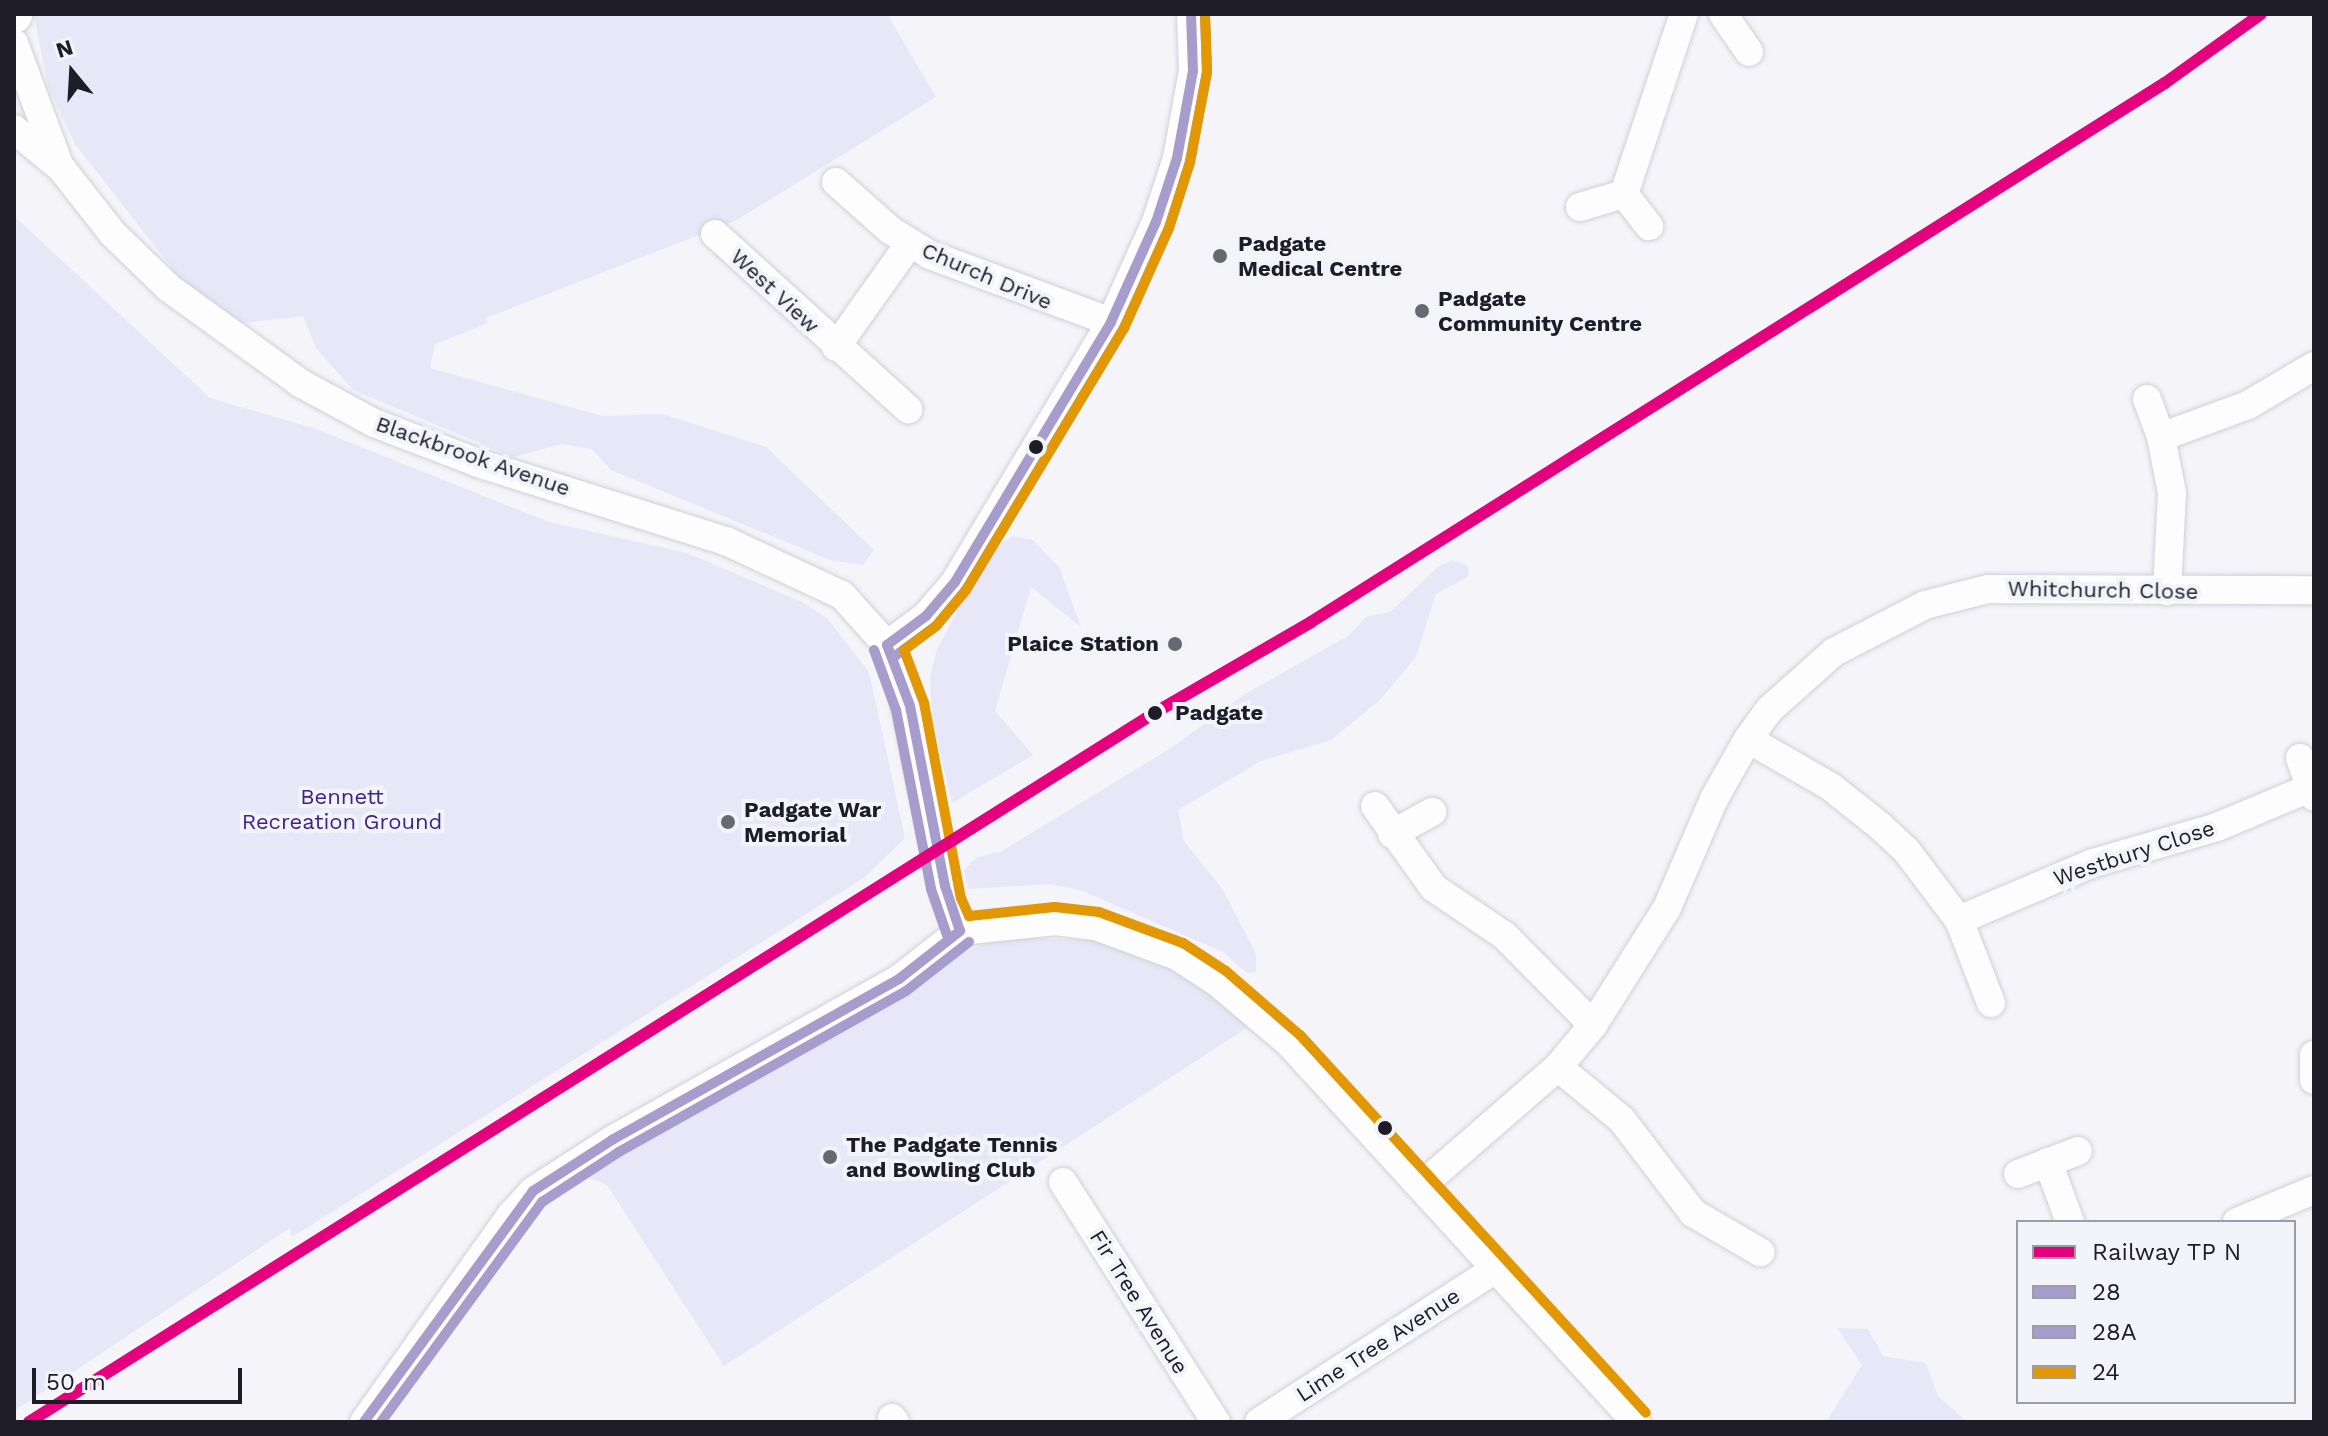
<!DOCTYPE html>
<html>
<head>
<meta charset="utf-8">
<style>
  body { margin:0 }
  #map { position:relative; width:2328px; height:1436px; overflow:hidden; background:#f4f4f9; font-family:"Work Sans",sans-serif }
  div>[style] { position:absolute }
  .green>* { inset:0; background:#e8e7f8 }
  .roads { filter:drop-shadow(0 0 2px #d0d0d7) drop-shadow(0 0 2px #d0d0d7) }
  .minor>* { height:28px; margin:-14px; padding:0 14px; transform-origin:14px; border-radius:14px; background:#fdfdfe }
  .major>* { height:36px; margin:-18px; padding:0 18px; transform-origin:18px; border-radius:18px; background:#fdfdfe }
  .bus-1>* { height:10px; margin:-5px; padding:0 5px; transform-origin:5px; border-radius:5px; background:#a69dcd }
  .bus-2>* { height:10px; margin:-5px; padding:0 5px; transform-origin:5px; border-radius:5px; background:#a69dcd }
  .bus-3>* { height:10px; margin:-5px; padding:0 5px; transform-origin:5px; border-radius:5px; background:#e19804 }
  .rail-1>* { height:12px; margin:-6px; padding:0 6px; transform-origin:6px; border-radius:6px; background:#e5007d }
  .dots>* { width:22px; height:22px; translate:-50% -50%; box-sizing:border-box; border:4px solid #f3f3fa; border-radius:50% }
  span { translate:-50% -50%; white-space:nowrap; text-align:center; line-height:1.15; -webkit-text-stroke:8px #f3f3fa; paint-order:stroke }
  .poi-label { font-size:22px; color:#1d1c27; font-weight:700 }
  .left { translate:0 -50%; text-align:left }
  .right { translate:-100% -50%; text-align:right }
  .street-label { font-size:22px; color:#1d1c27 }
  .stop-label { font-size:22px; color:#1d1c27; font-weight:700 }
  .park-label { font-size:22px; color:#3c2389 }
  .frame { position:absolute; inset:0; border:16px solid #1d1c27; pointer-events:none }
  .legend { position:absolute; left:2016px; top:1220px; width:280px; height:184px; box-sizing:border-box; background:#f3f3fa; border:2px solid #9d9da6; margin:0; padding:10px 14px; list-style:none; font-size:24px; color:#1d1c27 }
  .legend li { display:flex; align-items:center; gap:16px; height:40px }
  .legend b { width:40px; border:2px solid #9d9da6 }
  .north { position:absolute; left:32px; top:32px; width:80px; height:80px; -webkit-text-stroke:6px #f3f3fa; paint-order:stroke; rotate:342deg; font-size:22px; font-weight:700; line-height:32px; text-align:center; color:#1d1c27 }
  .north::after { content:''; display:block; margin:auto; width:28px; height:36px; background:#1d1c27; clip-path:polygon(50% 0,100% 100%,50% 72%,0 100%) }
  .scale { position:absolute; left:32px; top:1368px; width:210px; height:36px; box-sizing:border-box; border:4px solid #1d1c27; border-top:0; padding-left:10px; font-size:24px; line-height:28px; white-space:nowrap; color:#1d1c27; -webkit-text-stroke:6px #f3f3fa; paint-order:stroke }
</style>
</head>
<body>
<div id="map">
  <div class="green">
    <div style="clip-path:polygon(34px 14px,887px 14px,936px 97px,737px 220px,486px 318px,488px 323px,435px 344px,430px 368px,602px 416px,662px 414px,766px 447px,874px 550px,863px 565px,830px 560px,611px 470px,592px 449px,562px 444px,513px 457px,353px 390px,316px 348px,303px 316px,243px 323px,231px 320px,186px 286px,75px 144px,48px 87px)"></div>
    <div style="clip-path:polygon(14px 216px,210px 398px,313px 428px,549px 522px,687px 553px,802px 602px,827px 618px,869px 672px,905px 838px,865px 877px,292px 1237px,290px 1228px,14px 1411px)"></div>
    <div style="clip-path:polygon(1012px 536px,1033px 540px,1059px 567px,1081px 627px,1031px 587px,995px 711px,1033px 755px,952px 803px,932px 720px,930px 676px,937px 650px,988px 552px)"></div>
    <div style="clip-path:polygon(1453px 560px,1468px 566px,1469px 576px,1436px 594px,1416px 657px,1380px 700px,1331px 740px,1261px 761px,1178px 810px,1184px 841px,1223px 890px,1256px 954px,1256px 972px,1247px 973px,1223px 952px,1083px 891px,1050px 884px,968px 889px,964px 870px,977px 857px,1000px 852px,1171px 748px,1245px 694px,1348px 636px,1366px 617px,1390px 612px,1439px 566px)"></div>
    <div style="clip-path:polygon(1000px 938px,1100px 940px,1187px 975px,1253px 1024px,724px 1366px,607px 1185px,585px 1176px,639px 1138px,943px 960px)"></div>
    <div style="clip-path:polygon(1837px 1328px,1868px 1329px,1883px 1356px,1926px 1363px,1938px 1396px,1967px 1422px,1826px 1422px,1862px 1365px)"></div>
  </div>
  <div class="roads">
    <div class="minor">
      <div style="left:1723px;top:14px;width:46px;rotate:55.6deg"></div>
      <div style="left:14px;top:43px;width:127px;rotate:69.7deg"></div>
      <div style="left:14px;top:129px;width:62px;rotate:39.8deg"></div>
      <div style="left:62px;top:169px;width:83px;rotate:51.9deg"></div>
      <div style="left:113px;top:234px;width:78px;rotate:44deg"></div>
      <div style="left:169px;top:288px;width:162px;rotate:35.9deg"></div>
      <div style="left:300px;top:383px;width:84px;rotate:28.4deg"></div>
      <div style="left:374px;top:423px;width:111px;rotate:21deg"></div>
      <div style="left:478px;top:463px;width:260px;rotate:17.5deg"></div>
      <div style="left:726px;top:541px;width:128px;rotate:25deg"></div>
      <div style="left:842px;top:595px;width:67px;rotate:48deg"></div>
      <div style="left:887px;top:645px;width:30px;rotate:67deg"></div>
      <div style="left:899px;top:673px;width:234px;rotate:77.9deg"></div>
      <div style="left:948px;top:902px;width:31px;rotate:68deg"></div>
      <div style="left:836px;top:182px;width:72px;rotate:41.6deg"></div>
      <div style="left:890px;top:230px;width:47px;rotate:32deg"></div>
      <div style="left:930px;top:255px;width:193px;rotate:20.3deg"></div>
      <div style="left:1624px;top:194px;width:190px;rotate:-71.6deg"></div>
      <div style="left:1580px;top:207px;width:46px;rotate:-16.5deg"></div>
      <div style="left:1624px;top:194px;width:41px;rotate:52deg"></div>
      <div style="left:715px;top:234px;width:261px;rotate:42.2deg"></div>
      <div style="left:836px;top:347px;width:128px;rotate:-54.6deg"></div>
      <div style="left:2147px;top:399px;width:40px;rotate:69.8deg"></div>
      <div style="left:2167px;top:591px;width:98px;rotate:-87.1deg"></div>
      <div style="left:2172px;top:493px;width:57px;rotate:-101.1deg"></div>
      <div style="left:2161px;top:437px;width:93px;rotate:-20.2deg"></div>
      <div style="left:2248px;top:405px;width:77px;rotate:-30.6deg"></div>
      <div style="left:887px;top:645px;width:49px;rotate:-36.6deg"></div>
      <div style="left:926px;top:616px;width:45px;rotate:-49.5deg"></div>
      <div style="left:955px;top:582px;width:303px;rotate:-59deg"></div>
      <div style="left:1111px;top:322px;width:110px;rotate:-65.8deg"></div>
      <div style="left:1156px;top:222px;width:67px;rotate:-71.8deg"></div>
      <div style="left:1177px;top:158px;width:88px;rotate:-79.6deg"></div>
      <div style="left:1193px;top:71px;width:57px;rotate:-92deg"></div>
      <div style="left:1748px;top:739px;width:96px;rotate:30deg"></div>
      <div style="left:1831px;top:787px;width:63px;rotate:38.5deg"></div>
      <div style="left:1880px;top:826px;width:35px;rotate:43deg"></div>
      <div style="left:1906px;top:850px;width:88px;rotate:52.9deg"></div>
      <div style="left:1959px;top:920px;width:142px;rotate:-23.1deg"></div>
      <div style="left:2090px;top:864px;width:132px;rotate:-16.2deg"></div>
      <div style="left:2217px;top:827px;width:101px;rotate:-22.8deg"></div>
      <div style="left:2300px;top:758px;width:41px;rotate:70.3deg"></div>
      <div style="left:1375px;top:806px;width:101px;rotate:54.3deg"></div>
      <div style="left:1434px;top:888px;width:86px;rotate:34.1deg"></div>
      <div style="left:1505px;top:936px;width:125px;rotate:45.3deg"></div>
      <div style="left:1392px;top:834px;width:46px;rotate:-28.8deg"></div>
      <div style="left:1959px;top:920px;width:89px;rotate:68.9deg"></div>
      <div style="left:960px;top:931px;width:96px;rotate:-6deg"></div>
      <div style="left:1055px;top:921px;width:41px;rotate:7deg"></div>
      <div style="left:1096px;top:926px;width:86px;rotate:20.3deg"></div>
      <div style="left:1177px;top:956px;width:48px;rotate:33deg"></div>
      <div style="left:1217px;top:982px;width:96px;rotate:40.3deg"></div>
      <div style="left:1290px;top:1044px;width:512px;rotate:47.53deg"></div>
      <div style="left:2314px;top:1055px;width:25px;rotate:90deg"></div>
      <div style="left:1558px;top:1067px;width:83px;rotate:39.6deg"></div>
      <div style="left:1622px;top:1120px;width:117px;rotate:52.6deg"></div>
      <div style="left:1693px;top:1213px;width:78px;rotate:30.2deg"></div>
      <div style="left:2048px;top:1162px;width:64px;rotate:69.9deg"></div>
      <div style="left:2018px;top:1174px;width:64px;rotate:-21deg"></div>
      <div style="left:1063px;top:1182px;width:285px;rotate:57.5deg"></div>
      <div style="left:1421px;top:1186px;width:181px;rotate:-41deg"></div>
      <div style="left:1558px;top:1067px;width:55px;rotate:-50.2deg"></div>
      <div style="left:1593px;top:1025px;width:138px;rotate:-57.7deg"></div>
      <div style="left:1667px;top:908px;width:119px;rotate:-66.7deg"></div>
      <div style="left:1714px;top:799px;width:69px;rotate:-60.5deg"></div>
      <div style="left:1748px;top:739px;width:37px;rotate:-54deg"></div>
      <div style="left:1770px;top:709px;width:86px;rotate:-41.7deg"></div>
      <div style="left:1834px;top:652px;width:102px;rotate:-27.3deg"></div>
      <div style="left:1925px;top:605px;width:65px;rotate:-14.3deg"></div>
      <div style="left:1988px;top:589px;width:326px;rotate:0.2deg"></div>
      <div style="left:2237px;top:1222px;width:83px;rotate:-22.6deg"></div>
      <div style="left:892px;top:1418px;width:5px;rotate:53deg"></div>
      <div style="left:364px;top:1422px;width:254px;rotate:-54.6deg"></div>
      <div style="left:511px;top:1215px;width:33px;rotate:-47deg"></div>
      <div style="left:533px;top:1191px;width:94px;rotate:-32.8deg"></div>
      <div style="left:612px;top:1140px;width:329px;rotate:-29.3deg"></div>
      <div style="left:899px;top:979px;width:78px;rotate:-38.2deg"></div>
      <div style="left:1259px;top:1422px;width:283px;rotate:-32.9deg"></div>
    </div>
    <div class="major">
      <div style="left:14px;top:15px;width:1px;rotate:-90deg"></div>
    </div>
  </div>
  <div class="bus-1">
    <div style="left:887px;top:645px;width:49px;rotate:-36.6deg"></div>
    <div style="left:926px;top:616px;width:45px;rotate:-49.5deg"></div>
    <div style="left:955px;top:582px;width:303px;rotate:-59deg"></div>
    <div style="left:1111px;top:322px;width:110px;rotate:-65.8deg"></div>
    <div style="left:1156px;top:222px;width:67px;rotate:-71.8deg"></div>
    <div style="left:1177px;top:158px;width:88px;rotate:-79.6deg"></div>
    <div style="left:1193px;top:71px;width:57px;rotate:-92deg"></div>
    <div style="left:887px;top:645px;width:65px;rotate:69.3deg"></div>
    <div style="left:910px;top:706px;width:183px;rotate:79deg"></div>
    <div style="left:945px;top:886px;width:47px;rotate:71.6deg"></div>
    <div style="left:364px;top:1422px;width:286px;rotate:-53.8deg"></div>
    <div style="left:533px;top:1191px;width:94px;rotate:-32.8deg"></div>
    <div style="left:612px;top:1140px;width:329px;rotate:-29.3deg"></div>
    <div style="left:899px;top:979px;width:78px;rotate:-38.2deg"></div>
  </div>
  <div class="bus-2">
    <div style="left:874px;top:650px;width:64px;rotate:69.9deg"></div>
    <div style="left:896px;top:710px;width:182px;rotate:78.9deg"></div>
    <div style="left:931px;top:889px;width:49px;rotate:70.8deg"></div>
    <div style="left:895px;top:656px;width:51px;rotate:-36.2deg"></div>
    <div style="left:936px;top:626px;width:47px;rotate:-50.2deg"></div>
    <div style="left:966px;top:590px;width:306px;rotate:-58.9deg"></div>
    <div style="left:1124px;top:328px;width:110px;rotate:-65.8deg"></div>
    <div style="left:1169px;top:228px;width:69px;rotate:-72.3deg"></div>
    <div style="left:1190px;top:162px;width:92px;rotate:-79.3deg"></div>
    <div style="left:1207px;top:72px;width:58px;rotate:-92deg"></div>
    <div style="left:381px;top:1422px;width:273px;rotate:-53.8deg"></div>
    <div style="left:542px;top:1202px;width:92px;rotate:-33deg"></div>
    <div style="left:619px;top:1152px;width:329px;rotate:-29.3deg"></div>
    <div style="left:906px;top:991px;width:80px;rotate:-37.9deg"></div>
  </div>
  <div class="bus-3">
    <div style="left:1205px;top:14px;width:58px;rotate:88deg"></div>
    <div style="left:1207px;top:72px;width:92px;rotate:100.7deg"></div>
    <div style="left:1190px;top:162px;width:69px;rotate:107.7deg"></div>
    <div style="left:1169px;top:228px;width:110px;rotate:114.2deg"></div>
    <div style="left:1124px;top:328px;width:306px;rotate:121.1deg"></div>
    <div style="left:966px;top:590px;width:47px;rotate:129.8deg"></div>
    <div style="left:936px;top:626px;width:40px;rotate:143deg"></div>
    <div style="left:904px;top:650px;width:57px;rotate:69.3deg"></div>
    <div style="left:924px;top:703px;width:198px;rotate:79.3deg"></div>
    <div style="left:961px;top:898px;width:20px;rotate:66deg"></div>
    <div style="left:969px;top:916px;width:86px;rotate:-6deg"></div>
    <div style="left:1055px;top:907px;width:44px;rotate:6.5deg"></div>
    <div style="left:1099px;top:912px;width:90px;rotate:20.3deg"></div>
    <div style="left:1183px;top:943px;width:51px;rotate:33.1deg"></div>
    <div style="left:1226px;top:971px;width:98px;rotate:40.9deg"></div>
    <div style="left:1300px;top:1035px;width:512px;rotate:47.53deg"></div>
  </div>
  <div class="rail-1">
    <div style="left:29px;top:1422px;width:1332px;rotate:-32.21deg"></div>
    <div style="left:1156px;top:712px;width:179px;rotate:-30.1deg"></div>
    <div style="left:1311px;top:622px;width:1010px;rotate:-32.26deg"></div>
    <div style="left:2165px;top:83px;width:118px;rotate:-35.7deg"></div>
  </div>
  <div class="dots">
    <div style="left:1220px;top:256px;background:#686870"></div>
    <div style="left:1422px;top:311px;background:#686870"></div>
    <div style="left:1036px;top:447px;background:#1d1c27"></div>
    <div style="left:1175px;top:644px;background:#686870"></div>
    <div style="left:1155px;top:713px;background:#1d1c27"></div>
    <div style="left:728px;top:822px;background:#686870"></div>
    <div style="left:1385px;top:1128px;background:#1d1c27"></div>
    <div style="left:830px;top:1157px;background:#686870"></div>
  </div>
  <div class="poi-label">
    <span class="left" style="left:1238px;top:256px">Padgate<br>Medical Centre</span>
    <span class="left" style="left:1438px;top:311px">Padgate<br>Community Centre</span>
    <span class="right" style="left:1159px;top:644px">Plaice Station</span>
    <span class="left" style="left:744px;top:822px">Padgate War<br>Memorial</span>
    <span class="left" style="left:846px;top:1157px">The Padgate Tennis<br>and Bowling Club</span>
  </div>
  <div class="street-label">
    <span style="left:987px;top:276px;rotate:23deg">Church Drive</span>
    <span style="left:775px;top:291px;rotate:43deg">West View</span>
    <span style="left:473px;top:456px;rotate:19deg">Blackbrook Avenue</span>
    <span style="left:2103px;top:590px;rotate:1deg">Whitchurch Close</span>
    <span style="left:2134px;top:853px;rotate:-18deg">Westbury Close</span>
    <span style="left:1139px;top:1302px;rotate:58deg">Fir Tree Avenue</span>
    <span style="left:1378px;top:1345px;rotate:-33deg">Lime Tree Avenue</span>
  </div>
  <div class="stop-label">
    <span class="left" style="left:1175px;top:713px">Padgate</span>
  </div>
  <div class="park-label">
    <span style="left:342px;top:809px">Bennett<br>Recreation Ground</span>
  </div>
  <div class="frame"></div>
  <ul class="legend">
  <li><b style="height:10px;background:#e5007d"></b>Railway TP N</li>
  <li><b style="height:10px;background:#a69dcd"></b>28</li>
  <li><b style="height:10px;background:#a69dcd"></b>28A</li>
  <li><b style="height:10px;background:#e19804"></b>24</li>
  </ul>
  <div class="north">N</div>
  <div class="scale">50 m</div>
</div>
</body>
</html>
